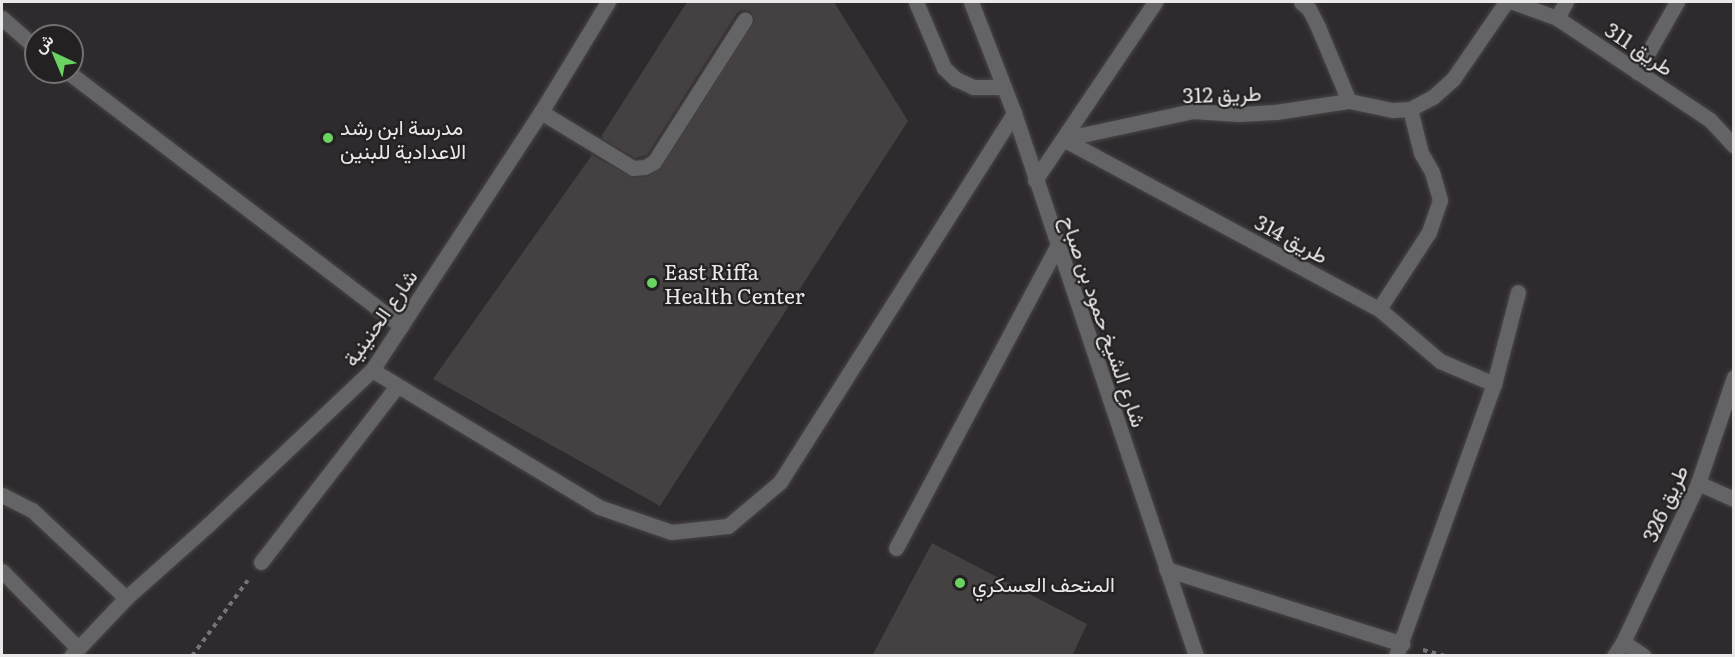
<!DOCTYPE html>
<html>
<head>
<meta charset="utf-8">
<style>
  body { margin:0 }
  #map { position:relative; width:1735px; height:657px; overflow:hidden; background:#2e2a2d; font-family:Literata,Vazirmatn,serif }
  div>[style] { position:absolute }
  .building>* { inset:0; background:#454041 }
  .path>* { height:4px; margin-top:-2px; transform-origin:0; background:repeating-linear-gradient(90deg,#777376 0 4.5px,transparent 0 9px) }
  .roads { filter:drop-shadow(0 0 2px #484547) drop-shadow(0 0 2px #484547) }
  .minor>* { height:15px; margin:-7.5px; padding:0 7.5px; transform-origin:7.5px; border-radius:7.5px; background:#646466 }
  .dots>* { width:16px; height:16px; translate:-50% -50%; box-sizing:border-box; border:3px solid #242123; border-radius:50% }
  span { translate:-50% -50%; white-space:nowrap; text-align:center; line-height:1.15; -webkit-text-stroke:4.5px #242123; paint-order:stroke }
  .street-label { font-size:21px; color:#ebe8ea }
  .poi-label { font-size:21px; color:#ebe8ea }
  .left { translate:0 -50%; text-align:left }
  .frame { position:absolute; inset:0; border:3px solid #ebe8ea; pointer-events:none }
  .north { position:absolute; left:24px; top:24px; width:60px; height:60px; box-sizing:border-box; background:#242123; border:2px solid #747173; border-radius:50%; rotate:316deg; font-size:16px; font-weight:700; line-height:24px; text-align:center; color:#ebe8ea }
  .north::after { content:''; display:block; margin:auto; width:21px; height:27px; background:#6bd362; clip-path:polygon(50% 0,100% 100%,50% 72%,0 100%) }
</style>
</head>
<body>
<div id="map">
  <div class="building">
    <div style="clip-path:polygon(687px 2px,834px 2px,908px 121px,660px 506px,433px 379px,592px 155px,633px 178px,649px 176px,662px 167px,755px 20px,750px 11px,741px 10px,737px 13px,647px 155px,635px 158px,603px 139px,602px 135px)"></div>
    <div style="clip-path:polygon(932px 543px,1087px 624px,1072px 656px,872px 656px)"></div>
  </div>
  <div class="path">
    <div style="left:1423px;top:650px;width:23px;rotate:15deg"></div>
    <div style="left:192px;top:656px;width:94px;rotate:-53.6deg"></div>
  </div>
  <div class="roads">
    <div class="minor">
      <div style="left:916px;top:2px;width:72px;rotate:67deg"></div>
      <div style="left:944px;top:68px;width:16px;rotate:43deg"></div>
      <div style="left:956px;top:79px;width:19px;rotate:25deg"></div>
      <div style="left:973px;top:87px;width:31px"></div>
      <div style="left:971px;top:2px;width:119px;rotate:68.8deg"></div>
      <div style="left:1014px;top:113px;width:573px;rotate:71.47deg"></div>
      <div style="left:1301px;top:2px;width:11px;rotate:41deg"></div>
      <div style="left:1309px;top:9px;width:20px;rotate:63deg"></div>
      <div style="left:1318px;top:27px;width:80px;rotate:67.3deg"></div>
      <div style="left:1513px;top:2px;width:47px;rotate:20deg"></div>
      <div style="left:1557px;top:18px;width:184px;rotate:33.7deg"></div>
      <div style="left:1710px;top:120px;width:35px;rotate:47deg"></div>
      <div style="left:2px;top:18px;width:45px;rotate:41.4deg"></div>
      <div style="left:1557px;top:18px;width:18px;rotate:-61deg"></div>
      <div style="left:68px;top:72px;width:419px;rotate:37.3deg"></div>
      <div style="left:1637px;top:72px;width:81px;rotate:-60.3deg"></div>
      <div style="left:541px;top:112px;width:108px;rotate:31.3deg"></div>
      <div style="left:633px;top:168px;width:12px;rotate:-5deg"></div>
      <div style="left:645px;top:167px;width:10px;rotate:-29deg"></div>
      <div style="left:654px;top:162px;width:169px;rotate:-57.5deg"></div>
      <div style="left:1063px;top:139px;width:132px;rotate:-12.2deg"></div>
      <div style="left:1192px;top:111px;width:47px;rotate:3.7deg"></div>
      <div style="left:1239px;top:114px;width:37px;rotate:-3deg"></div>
      <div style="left:1276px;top:112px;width:74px;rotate:-8.6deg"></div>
      <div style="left:1349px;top:101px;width:44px;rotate:11.8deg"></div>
      <div style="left:1392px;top:110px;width:18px;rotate:-3deg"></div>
      <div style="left:1410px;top:109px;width:26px;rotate:-28deg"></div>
      <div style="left:1433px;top:97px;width:27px;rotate:-42deg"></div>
      <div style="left:1453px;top:79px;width:93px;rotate:-55.5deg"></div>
      <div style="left:1063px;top:139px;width:359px;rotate:28.3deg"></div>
      <div style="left:1379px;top:309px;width:80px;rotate:40.4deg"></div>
      <div style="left:1440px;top:361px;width:59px;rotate:23.1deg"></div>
      <div style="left:1035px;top:180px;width:215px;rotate:-56deg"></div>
      <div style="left:1379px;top:309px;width:92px;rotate:-57deg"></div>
      <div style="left:1429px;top:232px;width:34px;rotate:-71deg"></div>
      <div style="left:1440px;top:200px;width:29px;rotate:-106deg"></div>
      <div style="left:1432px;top:172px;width:22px;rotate:-120deg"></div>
      <div style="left:1421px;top:153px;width:45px;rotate:-104deg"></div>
      <div style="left:372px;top:370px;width:265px;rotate:31.1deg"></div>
      <div style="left:599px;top:507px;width:76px;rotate:19.1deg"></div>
      <div style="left:671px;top:532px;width:57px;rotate:-6deg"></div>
      <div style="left:728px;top:526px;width:68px;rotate:-40.2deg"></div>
      <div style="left:780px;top:482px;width:437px;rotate:-57.6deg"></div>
      <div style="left:1698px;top:483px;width:39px;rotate:24deg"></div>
      <div style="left:2px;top:495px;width:34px;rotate:27deg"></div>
      <div style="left:32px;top:510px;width:129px;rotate:43.1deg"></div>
      <div style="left:896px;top:548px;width:342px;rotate:-61.9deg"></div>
      <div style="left:261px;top:562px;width:222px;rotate:-52.3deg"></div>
      <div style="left:1166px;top:569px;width:248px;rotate:17.6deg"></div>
      <div style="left:2px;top:571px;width:108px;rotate:45.4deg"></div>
      <div style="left:1623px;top:642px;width:176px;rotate:-64.7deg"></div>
      <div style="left:1698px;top:483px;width:112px;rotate:-71.2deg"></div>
      <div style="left:71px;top:656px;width:80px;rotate:-46.5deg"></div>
      <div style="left:126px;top:598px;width:110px;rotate:-41.7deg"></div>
      <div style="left:208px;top:525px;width:226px;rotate:-43.4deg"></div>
      <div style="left:372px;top:370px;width:308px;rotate:-56.8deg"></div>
      <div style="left:541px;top:112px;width:129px;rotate:-58.7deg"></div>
      <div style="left:1396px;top:656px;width:289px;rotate:-70.2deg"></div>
      <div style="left:1494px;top:384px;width:95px;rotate:-75.4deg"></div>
      <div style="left:1614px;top:656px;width:17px;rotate:-57deg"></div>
      <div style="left:1623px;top:642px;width:25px;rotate:34deg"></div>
    </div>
  </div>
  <div class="dots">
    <div style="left:328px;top:138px;background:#6bd362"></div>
    <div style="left:652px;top:283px;background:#6bd362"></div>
    <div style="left:960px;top:583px;background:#6bd362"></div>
  </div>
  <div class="street-label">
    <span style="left:1640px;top:48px;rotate:34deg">طريق 311</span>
    <span style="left:1222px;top:93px;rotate:-2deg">طريق 312</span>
    <span style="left:1292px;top:238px;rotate:28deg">طريق 314</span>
    <span style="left:379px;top:317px;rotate:-55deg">شارع الحنينية</span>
    <span style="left:1105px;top:321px;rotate:71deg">شارع الشيخ حمود بن صباح</span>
    <span style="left:1664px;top:503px;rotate:-66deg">طريق 326</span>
  </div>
  <div class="poi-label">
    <span class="left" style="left:340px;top:138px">مدرسة ابن رشد<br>الاعدادية للبنين</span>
    <span class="left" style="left:664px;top:283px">East Riffa<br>Health Center</span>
    <span class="left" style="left:972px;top:583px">المتحف العسكري</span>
  </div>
  <div class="frame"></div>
  <div class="north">ش</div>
</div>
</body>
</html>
